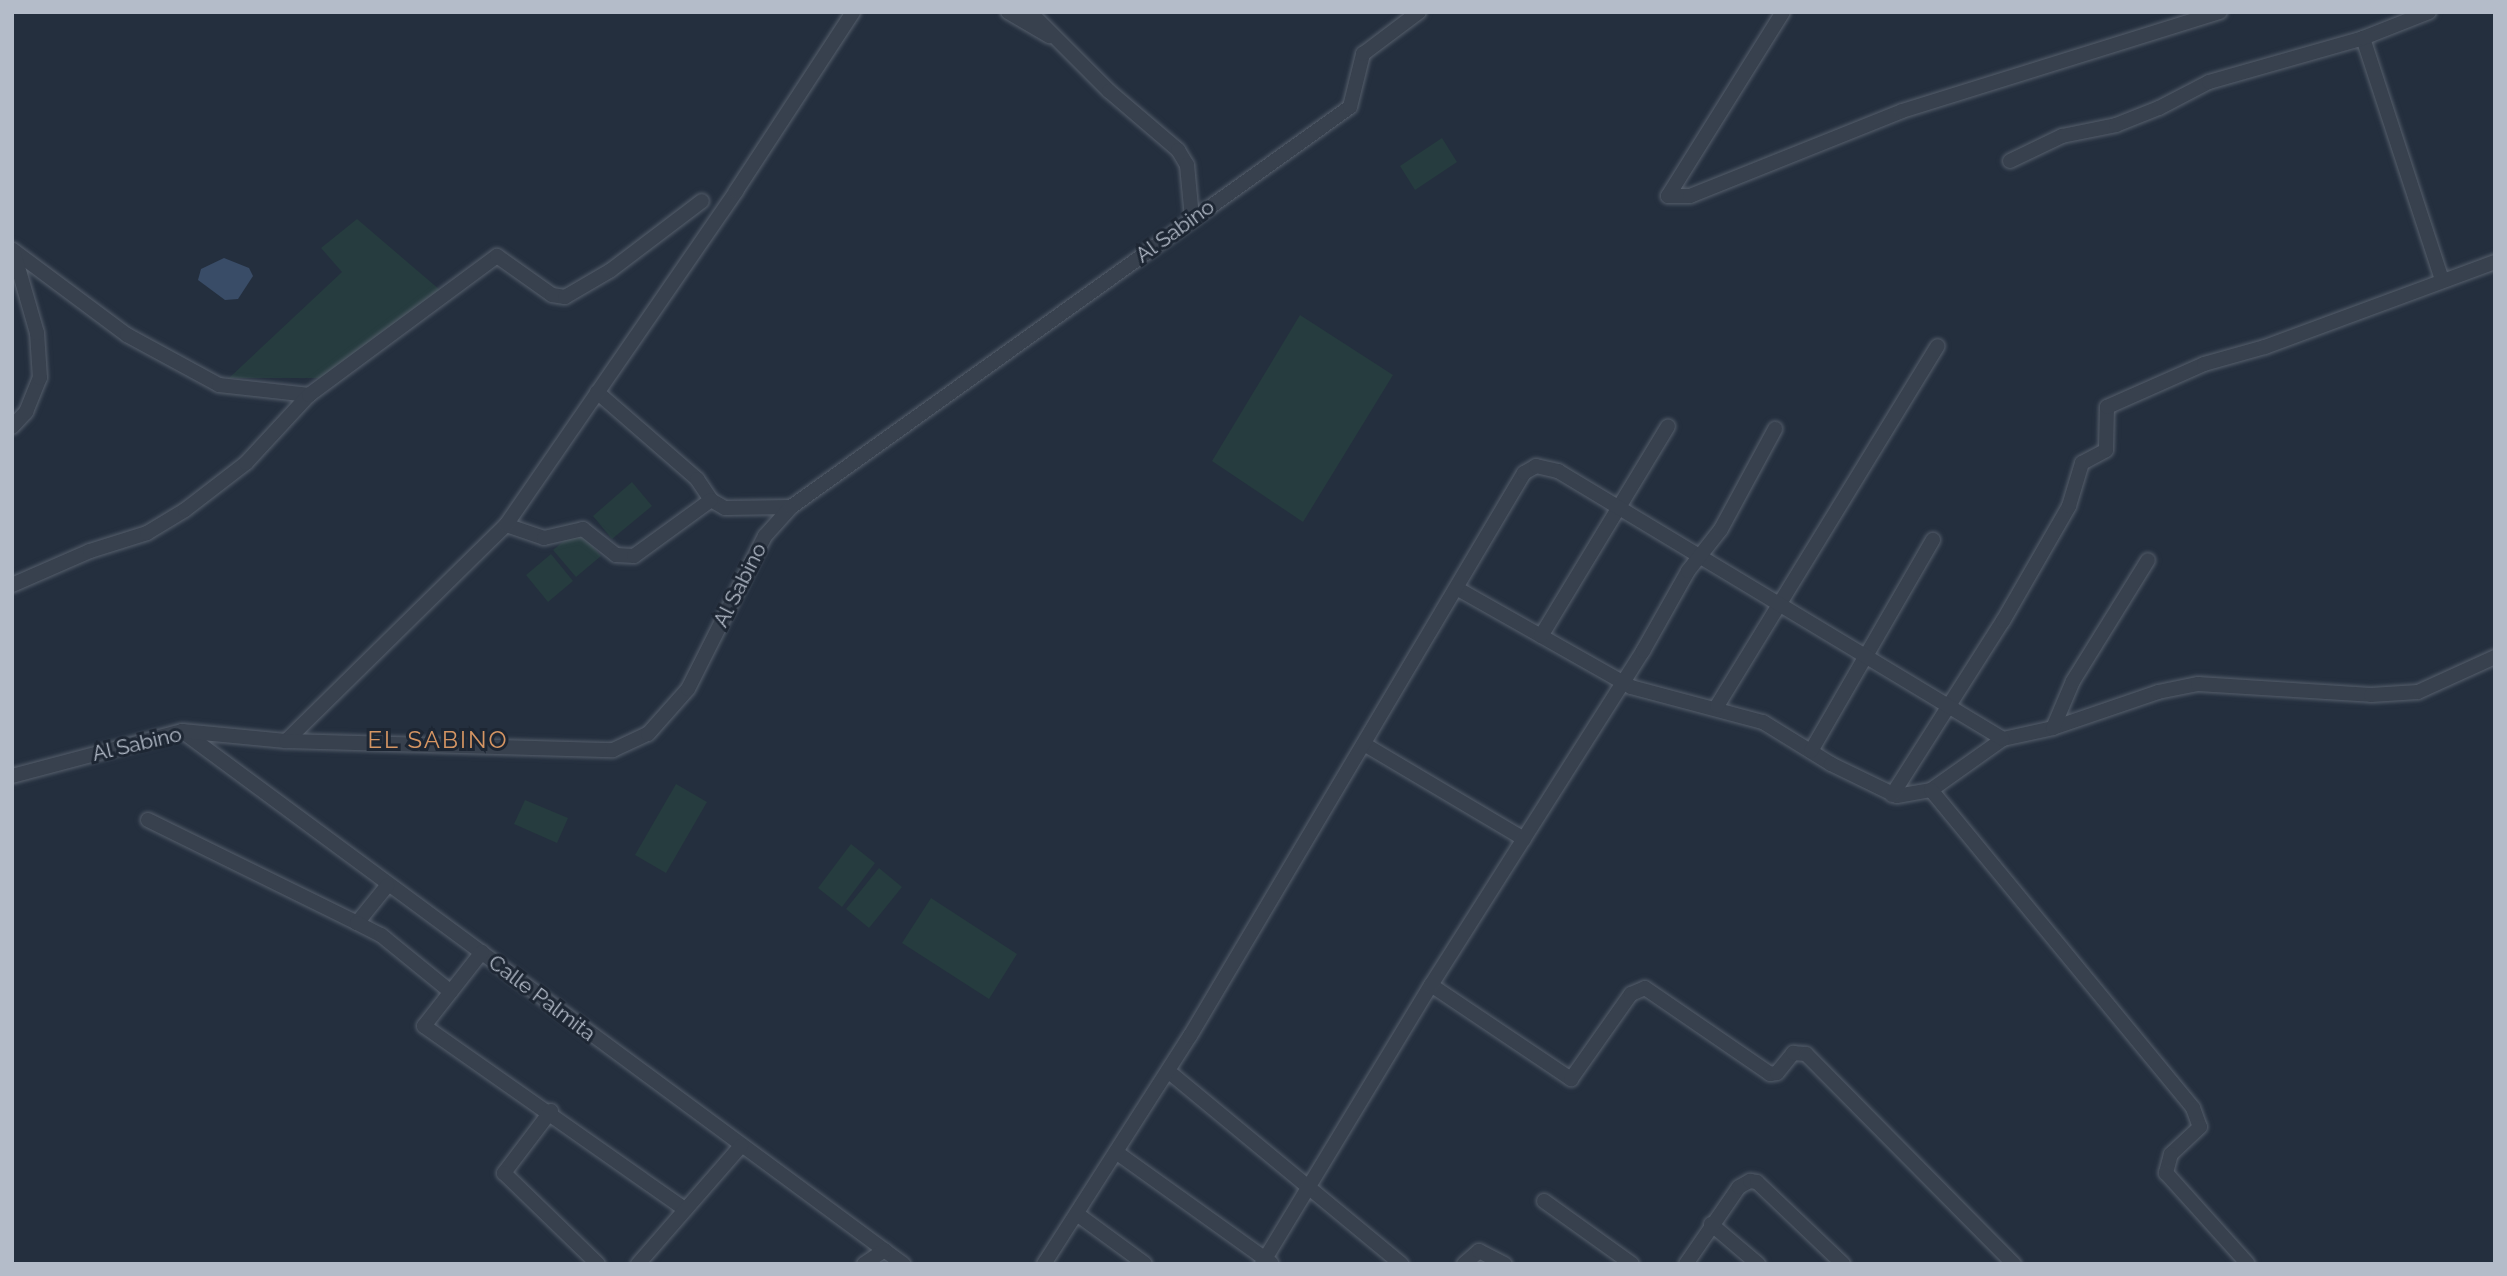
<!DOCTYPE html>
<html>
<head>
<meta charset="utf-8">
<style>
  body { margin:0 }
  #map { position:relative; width:2507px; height:1276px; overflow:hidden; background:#242f3e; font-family:Raleway,sans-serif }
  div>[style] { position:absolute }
  .green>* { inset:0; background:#263c3f }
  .water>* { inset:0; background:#394c67 }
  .roads { filter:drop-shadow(0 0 2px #565f6c) drop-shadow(0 0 2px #565f6c) }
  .minor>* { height:14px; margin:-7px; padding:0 7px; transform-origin:7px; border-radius:7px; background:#38414e }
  span { translate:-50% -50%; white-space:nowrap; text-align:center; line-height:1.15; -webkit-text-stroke:6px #1d2633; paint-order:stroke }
  .street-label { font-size:21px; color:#b4bcc9 }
  .quarter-label { font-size:24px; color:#d59563; letter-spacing:2px }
  .frame { position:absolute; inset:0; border:14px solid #b4bcc9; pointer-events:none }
</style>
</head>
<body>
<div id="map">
  <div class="green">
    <div style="clip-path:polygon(1442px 138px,1457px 162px,1415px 190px,1400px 166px)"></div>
    <div style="clip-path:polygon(357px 219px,440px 290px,323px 378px,229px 378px,342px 272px,321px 248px)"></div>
    <div style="clip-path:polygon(1300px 315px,1393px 375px,1303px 522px,1212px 461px)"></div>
    <div style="clip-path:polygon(632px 482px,652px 506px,612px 539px,593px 516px)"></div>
    <div style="clip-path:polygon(578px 529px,601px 556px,576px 577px,553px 550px)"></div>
    <div style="clip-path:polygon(551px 554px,573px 581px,548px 602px,526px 575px)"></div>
    <div style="clip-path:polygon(676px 784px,707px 802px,666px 873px,635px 855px)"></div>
    <div style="clip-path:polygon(525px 800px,568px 818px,557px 843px,514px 824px)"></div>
    <div style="clip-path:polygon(851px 844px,875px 863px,842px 907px,818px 888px)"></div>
    <div style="clip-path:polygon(879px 868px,902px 887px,869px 928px,846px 909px)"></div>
    <div style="clip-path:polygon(931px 898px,1017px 954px,989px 999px,902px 943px)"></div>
  </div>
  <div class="water">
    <div style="clip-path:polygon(224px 258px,249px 268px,253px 276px,238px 299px,225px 300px,198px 280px,201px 269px)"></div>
  </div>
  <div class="roads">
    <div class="minor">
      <div style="left:1008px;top:12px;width:48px;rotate:30.3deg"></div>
      <div style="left:1030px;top:12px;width:112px;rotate:45deg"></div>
      <div style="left:1109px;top:91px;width:91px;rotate:40.5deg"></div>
      <div style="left:1178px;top:150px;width:17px;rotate:59deg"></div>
      <div style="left:1187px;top:165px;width:53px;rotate:84.6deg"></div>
      <div style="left:1783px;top:12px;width:217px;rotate:122deg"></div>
      <div style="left:1668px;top:196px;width:22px"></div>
      <div style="left:1690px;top:196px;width:228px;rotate:-21.8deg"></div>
      <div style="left:1902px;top:111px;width:333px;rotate:-17.3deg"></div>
      <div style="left:2363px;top:38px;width:254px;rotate:71.9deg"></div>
      <div style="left:2010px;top:161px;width:58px;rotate:-25.7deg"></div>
      <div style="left:2062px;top:136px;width:55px;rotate:-11.5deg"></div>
      <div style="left:2116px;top:125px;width:46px;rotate:-21.6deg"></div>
      <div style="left:2159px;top:108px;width:56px;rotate:-27.5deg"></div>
      <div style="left:2209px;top:82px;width:160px;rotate:-15.9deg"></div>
      <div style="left:2363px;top:38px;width:71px;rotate:-21.5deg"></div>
      <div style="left:13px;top:250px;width:142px;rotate:36.7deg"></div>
      <div style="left:127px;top:335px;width:105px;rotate:28.5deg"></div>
      <div style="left:219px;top:385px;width:91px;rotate:6.3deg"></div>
      <div style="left:597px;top:392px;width:133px;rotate:41deg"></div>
      <div style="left:697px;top:479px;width:25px;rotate:56deg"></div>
      <div style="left:711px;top:500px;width:16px;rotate:30deg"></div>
      <div style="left:725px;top:508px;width:66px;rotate:-0.9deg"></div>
      <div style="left:12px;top:427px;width:21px;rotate:-47deg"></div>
      <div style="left:26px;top:412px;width:37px;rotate:-68deg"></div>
      <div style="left:40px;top:378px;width:45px;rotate:-93.8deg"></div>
      <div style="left:37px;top:333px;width:86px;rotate:-106.1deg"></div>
      <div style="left:506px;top:525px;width:40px;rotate:18.9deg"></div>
      <div style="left:544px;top:538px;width:40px;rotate:-13deg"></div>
      <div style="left:583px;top:529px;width:42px;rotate:38.2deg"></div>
      <div style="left:616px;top:555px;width:18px;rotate:3deg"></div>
      <div style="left:634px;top:556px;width:95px;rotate:-36deg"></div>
      <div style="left:12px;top:585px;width:85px;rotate:-23.6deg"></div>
      <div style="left:90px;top:551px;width:60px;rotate:-17.5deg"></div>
      <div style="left:147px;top:533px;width:44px;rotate:-31.2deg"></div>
      <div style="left:185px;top:510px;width:77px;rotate:-37.6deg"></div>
      <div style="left:246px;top:463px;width:93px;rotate:-47.2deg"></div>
      <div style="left:309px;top:395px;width:234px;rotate:-36.5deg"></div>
      <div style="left:497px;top:256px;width:67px;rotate:35.3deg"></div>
      <div style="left:552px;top:295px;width:13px;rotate:9deg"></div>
      <div style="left:565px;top:297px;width:53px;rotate:-30.4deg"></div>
      <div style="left:611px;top:270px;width:114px;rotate:-37.2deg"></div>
      <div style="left:1458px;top:589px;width:199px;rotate:29.5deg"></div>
      <div style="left:1631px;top:687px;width:137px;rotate:14.9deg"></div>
      <div style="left:1763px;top:722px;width:80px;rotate:31.7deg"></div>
      <div style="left:1831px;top:764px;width:73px;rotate:25.9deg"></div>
      <div style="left:1897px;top:796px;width:35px;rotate:-10deg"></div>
      <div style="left:1931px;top:790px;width:88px;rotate:-35.3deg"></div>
      <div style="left:2003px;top:739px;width:51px;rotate:-12.4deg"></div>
      <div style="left:2053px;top:728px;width:111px;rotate:-18.9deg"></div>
      <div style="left:2158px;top:692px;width:41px;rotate:-11.3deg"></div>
      <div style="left:2198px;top:684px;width:173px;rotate:3.6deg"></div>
      <div style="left:2371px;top:695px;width:47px;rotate:-3.7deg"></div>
      <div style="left:2418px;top:692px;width:85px;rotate:-24.4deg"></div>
      <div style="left:1541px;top:636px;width:245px;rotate:-58.8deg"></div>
      <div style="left:1717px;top:706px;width:422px;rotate:-58.5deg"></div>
      <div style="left:2053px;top:728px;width:51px;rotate:-66.9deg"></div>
      <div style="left:2073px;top:681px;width:142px;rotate:-58.2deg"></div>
      <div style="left:182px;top:731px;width:897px;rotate:36.47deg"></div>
      <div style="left:286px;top:741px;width:308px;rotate:-44.5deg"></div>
      <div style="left:506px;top:525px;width:406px;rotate:-55.4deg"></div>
      <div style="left:736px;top:191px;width:214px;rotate:-56.8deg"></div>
      <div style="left:1364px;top:744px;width:186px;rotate:30.7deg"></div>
      <div style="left:1811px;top:751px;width:244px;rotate:-60deg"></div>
      <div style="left:12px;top:776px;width:176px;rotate:-14.8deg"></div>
      <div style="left:182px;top:731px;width:104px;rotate:5.5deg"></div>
      <div style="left:286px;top:741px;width:327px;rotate:1.6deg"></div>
      <div style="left:613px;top:750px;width:38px;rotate:-25deg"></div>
      <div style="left:648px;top:734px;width:60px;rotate:-48.4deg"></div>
      <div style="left:688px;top:689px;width:171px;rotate:-63.3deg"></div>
      <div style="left:765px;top:536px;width:39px;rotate:-48deg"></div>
      <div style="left:791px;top:507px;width:687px;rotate:-35.59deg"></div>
      <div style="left:1350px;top:107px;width:55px;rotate:-76.2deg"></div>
      <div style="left:1363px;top:54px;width:70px;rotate:-36.9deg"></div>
      <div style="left:1931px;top:790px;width:412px;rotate:50.5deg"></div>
      <div style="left:2193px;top:1108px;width:20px;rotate:70deg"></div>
      <div style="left:2200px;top:1127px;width:40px;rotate:137deg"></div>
      <div style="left:2171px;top:1154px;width:20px;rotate:105deg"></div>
      <div style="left:2166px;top:1173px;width:122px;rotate:48deg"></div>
      <div style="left:1892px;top:795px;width:206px;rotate:-57.5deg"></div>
      <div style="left:2003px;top:621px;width:133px;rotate:-60.1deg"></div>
      <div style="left:2069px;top:506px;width:45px;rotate:-73.2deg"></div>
      <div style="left:2082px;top:463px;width:27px;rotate:-28deg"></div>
      <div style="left:2106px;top:450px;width:43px;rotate:-88.7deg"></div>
      <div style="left:2107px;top:407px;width:106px;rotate:-23.9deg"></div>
      <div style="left:2204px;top:364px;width:63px;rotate:-15.6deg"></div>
      <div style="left:2265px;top:347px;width:245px;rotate:-20.3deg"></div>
      <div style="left:148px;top:820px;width:233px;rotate:26.2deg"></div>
      <div style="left:357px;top:923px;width:48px;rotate:-51deg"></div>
      <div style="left:357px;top:923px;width:27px;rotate:27deg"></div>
      <div style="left:381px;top:935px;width:90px;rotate:39.2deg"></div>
      <div style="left:482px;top:952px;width:94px;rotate:128.1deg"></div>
      <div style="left:424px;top:1026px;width:318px;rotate:35.1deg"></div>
      <div style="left:1431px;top:985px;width:169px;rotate:33.9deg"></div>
      <div style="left:1571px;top:1079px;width:104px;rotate:-54.8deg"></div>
      <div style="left:1631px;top:994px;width:15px;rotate:-23deg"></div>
      <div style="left:1645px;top:988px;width:152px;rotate:34.5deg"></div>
      <div style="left:1770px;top:1074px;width:7px;rotate:-8deg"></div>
      <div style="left:1777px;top:1073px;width:26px;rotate:-51deg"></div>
      <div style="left:1793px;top:1053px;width:13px;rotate:4deg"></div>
      <div style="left:1806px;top:1054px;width:296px;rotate:45.3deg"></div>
      <div style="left:1168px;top:1071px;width:303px;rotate:39.6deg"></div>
      <div style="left:551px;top:1111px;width:78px;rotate:127.2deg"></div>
      <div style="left:504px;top:1173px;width:131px;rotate:44.1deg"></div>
      <div style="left:1116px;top:1152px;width:191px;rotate:35.6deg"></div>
      <div style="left:1544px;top:1201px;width:108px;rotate:35.6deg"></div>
      <div style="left:1077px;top:1214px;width:84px;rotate:36.3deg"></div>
      <div style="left:1711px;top:1224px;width:62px;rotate:40.4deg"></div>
      <div style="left:638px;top:1264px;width:157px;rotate:-48.9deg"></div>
      <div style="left:864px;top:1264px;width:25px;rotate:-34deg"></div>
      <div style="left:1044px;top:1264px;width:271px;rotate:-57.4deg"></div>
      <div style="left:1190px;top:1036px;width:655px;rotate:-59.32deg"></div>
      <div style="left:1524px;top:473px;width:14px;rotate:-30deg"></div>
      <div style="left:1536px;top:466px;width:23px;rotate:13deg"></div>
      <div style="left:1558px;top:471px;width:519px;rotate:31.06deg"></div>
      <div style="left:1262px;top:1264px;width:326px;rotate:-58.8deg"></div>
      <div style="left:1431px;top:985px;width:396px;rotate:-57.6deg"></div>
      <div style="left:1643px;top:651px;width:92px;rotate:-60.6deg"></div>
      <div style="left:1688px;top:571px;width:53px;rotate:-51.8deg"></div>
      <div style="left:1721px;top:529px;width:114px;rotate:-61.6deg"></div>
      <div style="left:1464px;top:1264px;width:20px;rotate:-41deg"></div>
      <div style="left:1479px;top:1251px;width:29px;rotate:27deg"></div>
      <div style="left:1686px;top:1264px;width:93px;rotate:-55.5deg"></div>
      <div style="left:1739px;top:1187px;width:13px;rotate:-29deg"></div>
      <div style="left:1750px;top:1181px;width:7px;rotate:8deg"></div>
      <div style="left:1757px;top:1182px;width:119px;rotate:43.6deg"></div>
    </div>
  </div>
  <div class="street-label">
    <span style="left:1175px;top:231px;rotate:-36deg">Al Sabino</span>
    <span style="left:740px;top:585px;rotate:-63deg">Al Sabino</span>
    <span style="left:137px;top:744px;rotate:-13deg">Al Sabino</span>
    <span style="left:542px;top:998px;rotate:37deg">Calle Palmita</span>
  </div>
  <div class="quarter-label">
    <span style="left:438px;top:740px">EL SABINO</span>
  </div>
  <div class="frame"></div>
</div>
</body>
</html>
